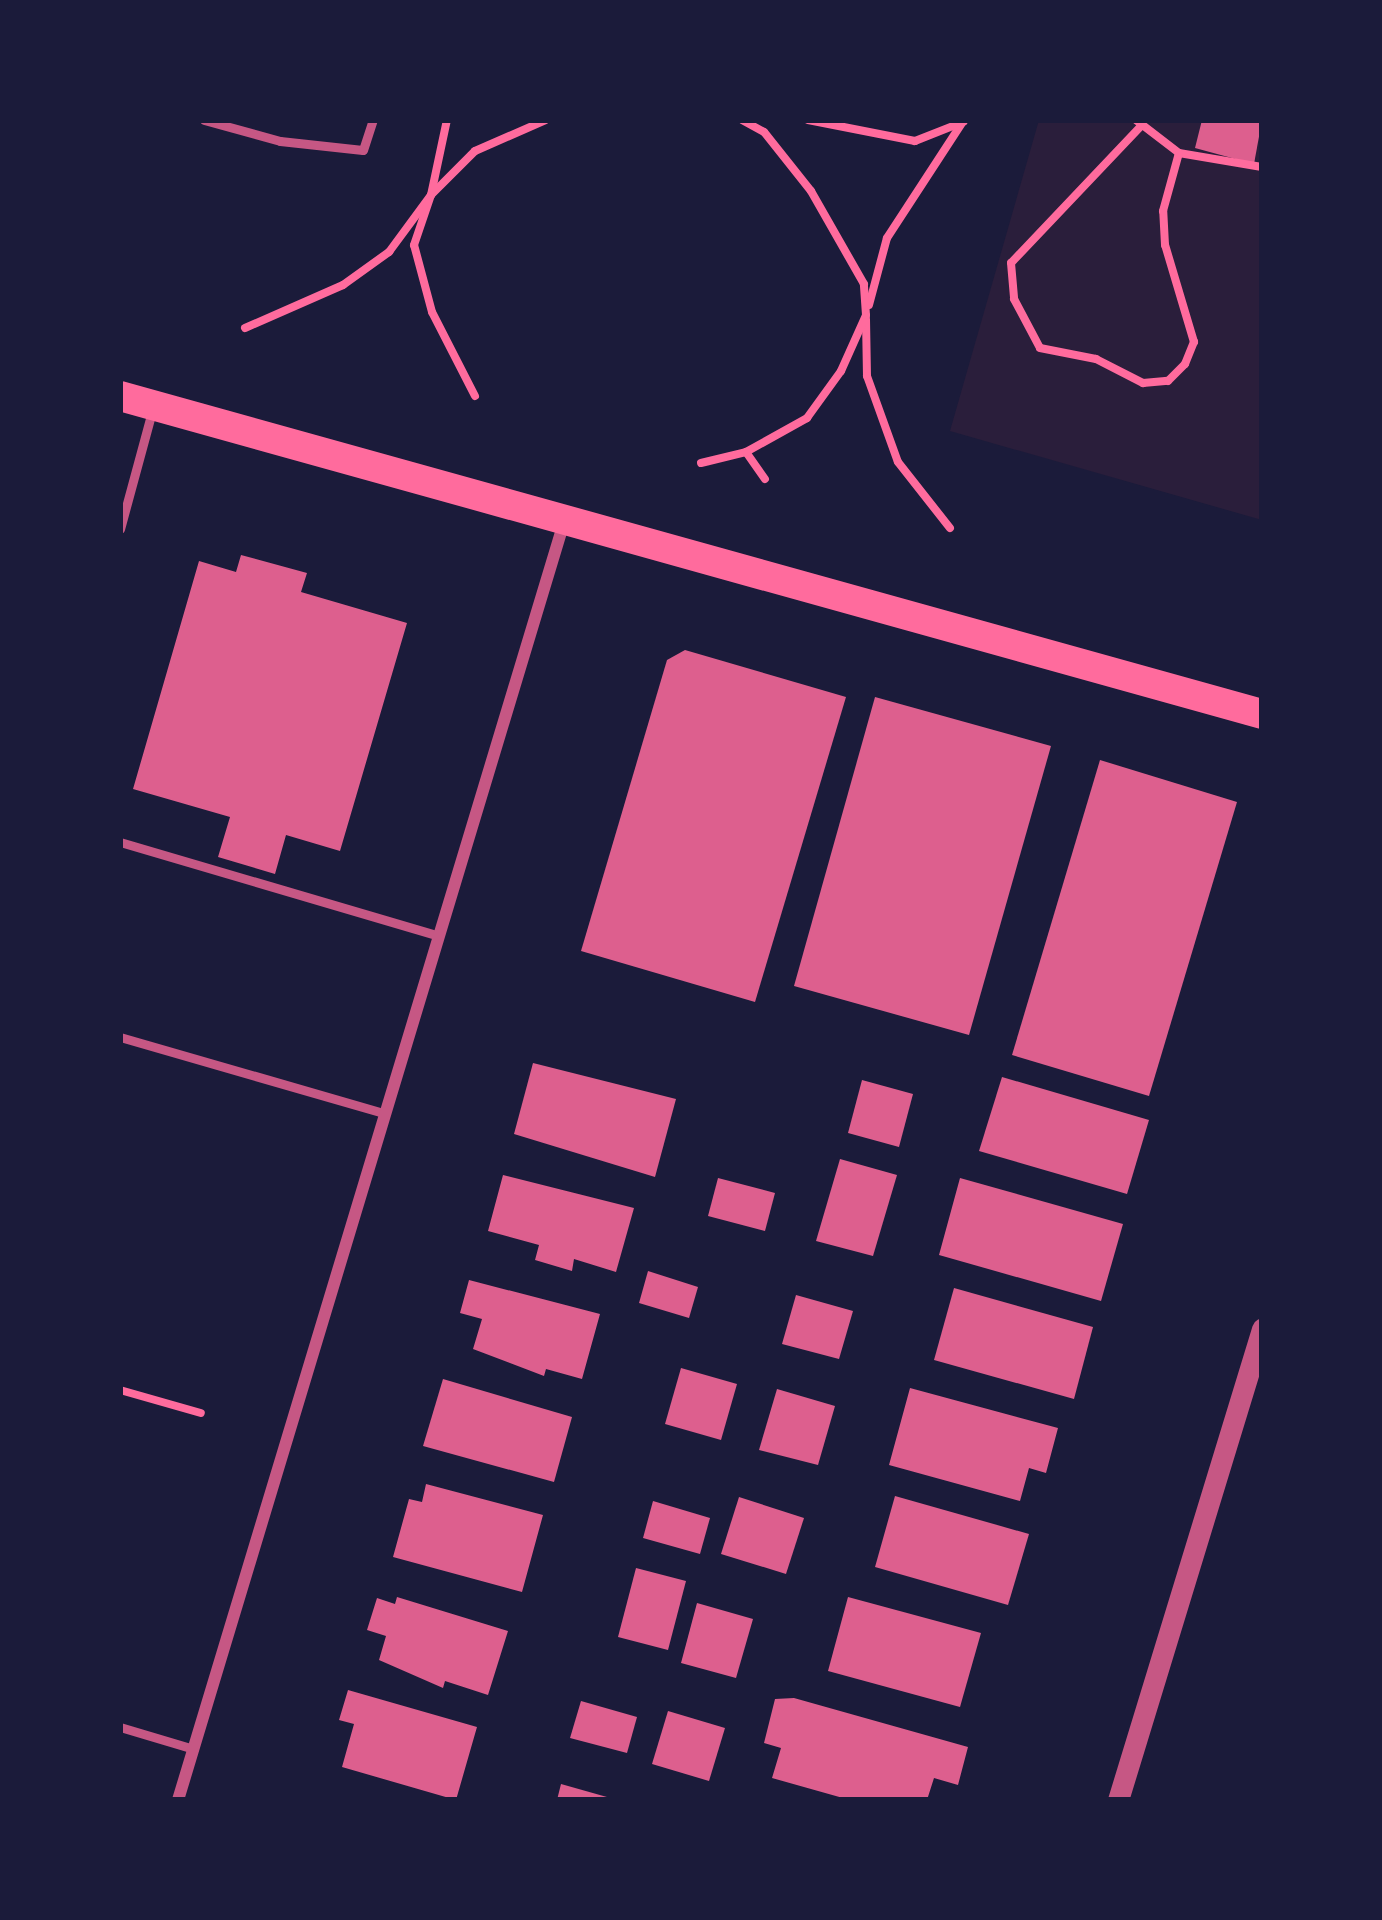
<!DOCTYPE html>
<html>
<head>
<meta charset="utf-8">
<style>
  body { margin:0 }
  #map { position:relative; width:1382px; height:1920px; overflow:hidden; background:#1b1b3a; font-family:Figtree,sans-serif }
  div>[style] { position:absolute }
  .green>* { inset:0; background:#2a1e3b }
  .building>* { inset:0; background:#dd5f8e }
  .path>* { height:8px; margin:-4px; padding:0 4px; transform-origin:4px; border-radius:4px; background:#ff6b9d }
  .service>* { height:9px; margin:-4.5px; padding:0 4.5px; transform-origin:4.5px; border-radius:4.5px; background:#c65784 }
  .minor>* { height:12px; margin:-6px; padding:0 6px; transform-origin:6px; border-radius:6px; background:#c65784 }
  .tertiary>* { height:21px; margin:-10.5px; padding:0 10.5px; transform-origin:10.5px; border-radius:10.5px; background:#c65784 }
  .primary>* { height:30px; margin:-15px; padding:0 15px; transform-origin:15px; border-radius:15px; background:#ff6b9d }
  span { translate:-50% -50%; white-space:nowrap; text-align:center; line-height:1.15; -webkit-text-stroke:9px #1b1b3a; paint-order:stroke }
  .frame { position:absolute; inset:0; border:123px solid #1b1b3a; pointer-events:none }
</style>
</head>
<body>
<div id="map">
  <div class="green">
    <div style="clip-path:polygon(1039px 120px,1262px 120px,1262px 520px,950px 431px)"></div>
  </div>
  <div class="building">
    <div style="clip-path:polygon(1202px 120px,1262px 120px,1254px 164px,1195px 148px)"></div>
    <div style="clip-path:polygon(241px 555px,307px 573px,301px 592px,407px 623px,340px 851px,286px 835px,275px 874px,218px 857px,230px 817px,133px 789px,199px 561px,236px 572px)"></div>
    <div style="clip-path:polygon(685px 650px,846px 697px,755px 1002px,581px 951px,667px 660px)"></div>
    <div style="clip-path:polygon(875px 697px,1051px 746px,969px 1035px,794px 986px)"></div>
    <div style="clip-path:polygon(1100px 760px,1237px 802px,1149px 1096px,1012px 1055px)"></div>
    <div style="clip-path:polygon(533px 1063px,676px 1099px,655px 1177px,514px 1134px)"></div>
    <div style="clip-path:polygon(1002px 1077px,1149px 1120px,1127px 1194px,979px 1151px)"></div>
    <div style="clip-path:polygon(862px 1080px,913px 1094px,899px 1147px,848px 1133px)"></div>
    <div style="clip-path:polygon(840px 1159px,897px 1175px,873px 1256px,816px 1241px)"></div>
    <div style="clip-path:polygon(503px 1175px,634px 1208px,616px 1272px,574px 1259px,572px 1271px,535px 1260px,539px 1245px,488px 1231px)"></div>
    <div style="clip-path:polygon(718px 1178px,775px 1193px,765px 1231px,708px 1216px)"></div>
    <div style="clip-path:polygon(960px 1178px,1123px 1224px,1101px 1301px,939px 1255px)"></div>
    <div style="clip-path:polygon(648px 1271px,698px 1287px,689px 1318px,639px 1303px)"></div>
    <div style="clip-path:polygon(469px 1280px,600px 1314px,582px 1379px,546px 1369px,544px 1376px,473px 1349px,482px 1319px,460px 1313px)"></div>
    <div style="clip-path:polygon(954px 1288px,1093px 1327px,1074px 1399px,934px 1360px)"></div>
    <div style="clip-path:polygon(796px 1295px,853px 1311px,839px 1359px,782px 1344px)"></div>
    <div style="clip-path:polygon(681px 1368px,737px 1384px,721px 1440px,665px 1424px)"></div>
    <div style="clip-path:polygon(443px 1379px,572px 1417px,554px 1482px,423px 1446px)"></div>
    <div style="clip-path:polygon(910px 1388px,1058px 1428px,1046px 1473px,1029px 1468px,1020px 1501px,889px 1465px)"></div>
    <div style="clip-path:polygon(777px 1389px,835px 1406px,818px 1465px,759px 1450px)"></div>
    <div style="clip-path:polygon(426px 1484px,543px 1515px,522px 1592px,393px 1557px,409px 1499px,422px 1502px)"></div>
    <div style="clip-path:polygon(895px 1496px,1029px 1534px,1008px 1605px,875px 1567px)"></div>
    <div style="clip-path:polygon(739px 1497px,804px 1518px,786px 1574px,721px 1554px)"></div>
    <div style="clip-path:polygon(653px 1501px,710px 1518px,700px 1554px,643px 1538px)"></div>
    <div style="clip-path:polygon(636px 1568px,686px 1581px,668px 1650px,618px 1637px)"></div>
    <div style="clip-path:polygon(397px 1597px,508px 1631px,488px 1695px,445px 1681px,443px 1688px,379px 1660px,386px 1636px,367px 1630px,377px 1598px,395px 1604px)"></div>
    <div style="clip-path:polygon(848px 1597px,981px 1633px,960px 1707px,828px 1671px)"></div>
    <div style="clip-path:polygon(697px 1603px,753px 1619px,736px 1678px,681px 1663px)"></div>
    <div style="clip-path:polygon(348px 1690px,477px 1727px,456px 1800px,342px 1767px,354px 1724px,339px 1720px)"></div>
    <div style="clip-path:polygon(794px 1698px,968px 1747px,958px 1785px,934px 1778px,927px 1800px,850px 1800px,772px 1778px,781px 1748px,764px 1743px,775px 1699px)"></div>
    <div style="clip-path:polygon(581px 1701px,637px 1717px,627px 1753px,570px 1738px)"></div>
    <div style="clip-path:polygon(668px 1711px,725px 1728px,709px 1781px,652px 1764px)"></div>
    <div style="clip-path:polygon(561px 1784px,614px 1799px,614px 1800px,557px 1800px)"></div>
  </div>
  <div class="path">
    <div style="left:808px;top:120px;width:109px;rotate:11.1deg"></div>
    <div style="left:915px;top:141px;width:52px;rotate:-21.6deg"></div>
    <div style="left:1136px;top:120px;width:54px;rotate:37.5deg"></div>
    <div style="left:1179px;top:153px;width:84px;rotate:9.6deg"></div>
    <div style="left:1142px;top:125px;width:190px;rotate:133.5deg"></div>
    <div style="left:1011px;top:263px;width:36px;rotate:85deg"></div>
    <div style="left:1014px;top:299px;width:55px;rotate:62deg"></div>
    <div style="left:1040px;top:348px;width:57px;rotate:11.1deg"></div>
    <div style="left:1096px;top:359px;width:53px;rotate:27.1deg"></div>
    <div style="left:1143px;top:383px;width:25px;rotate:-5deg"></div>
    <div style="left:1168px;top:381px;width:24px;rotate:-45deg"></div>
    <div style="left:1185px;top:364px;width:24px;rotate:-68deg"></div>
    <div style="left:1194px;top:342px;width:101px;rotate:-106.6deg"></div>
    <div style="left:1165px;top:245px;width:34px;rotate:-93deg"></div>
    <div style="left:1163px;top:211px;width:60px;rotate:-74.6deg"></div>
    <div style="left:869px;top:305px;width:69px;rotate:-75deg"></div>
    <div style="left:887px;top:238px;width:137px;rotate:-56.9deg"></div>
    <div style="left:866px;top:319px;width:57px;rotate:89deg"></div>
    <div style="left:867px;top:376px;width:91px;rotate:70.2deg"></div>
    <div style="left:898px;top:462px;width:84px;rotate:51.8deg"></div>
    <div style="left:245px;top:328px;width:107px;rotate:-23.7deg"></div>
    <div style="left:343px;top:285px;width:57px;rotate:-35.7deg"></div>
    <div style="left:389px;top:252px;width:71px;rotate:-53.6deg"></div>
    <div style="left:431px;top:195px;width:77px;rotate:-78deg"></div>
    <div style="left:475px;top:396px;width:94px;rotate:-117.1deg"></div>
    <div style="left:432px;top:312px;width:69px;rotate:-105deg"></div>
    <div style="left:414px;top:245px;width:53px;rotate:-71.2deg"></div>
    <div style="left:431px;top:195px;width:62px;rotate:-45deg"></div>
    <div style="left:475px;top:151px;width:77px;rotate:-23.6deg"></div>
    <div style="left:746px;top:452px;width:33px;rotate:55deg"></div>
    <div style="left:701px;top:463px;width:46px;rotate:-13.7deg"></div>
    <div style="left:746px;top:452px;width:70px;rotate:-29.1deg"></div>
    <div style="left:807px;top:418px;width:58px;rotate:-54.1deg"></div>
    <div style="left:841px;top:371px;width:61px;rotate:-65.9deg"></div>
    <div style="left:866px;top:315px;width:31px;rotate:-94deg"></div>
    <div style="left:864px;top:284px;width:107px;rotate:-119.7deg"></div>
    <div style="left:811px;top:191px;width:75px;rotate:-128.5deg"></div>
    <div style="left:764px;top:132px;width:25px;rotate:-151deg"></div>
    <div style="left:120px;top:1390px;width:84px;rotate:15.9deg"></div>
  </div>
  <div class="service">
    <div style="left:204px;top:120px;width:79px;rotate:15.4deg"></div>
    <div style="left:280px;top:141px;width:83px;rotate:6.2deg"></div>
    <div style="left:363px;top:150px;width:32px;rotate:-72deg"></div>
    <div style="left:120px;top:529px;width:122px;rotate:-74.8deg"></div>
    <div style="left:120px;top:842px;width:329px;rotate:16.4deg"></div>
    <div style="left:120px;top:1037px;width:275px;rotate:16.1deg"></div>
    <div style="left:120px;top:1727px;width:77px;rotate:16.6deg"></div>
  </div>
  <div class="minor">
    <div style="left:178px;top:1800px;width:1335px;rotate:-73.19deg"></div>
  </div>
  <div class="tertiary">
    <div style="left:1118px;top:1800px;width:493px;rotate:-73deg"></div>
  </div>
  <div class="primary">
    <div style="left:120px;top:396px;width:1185px;rotate:15.56deg"></div>
  </div>
  <div class="frame"></div>
</div>
</body>
</html>
